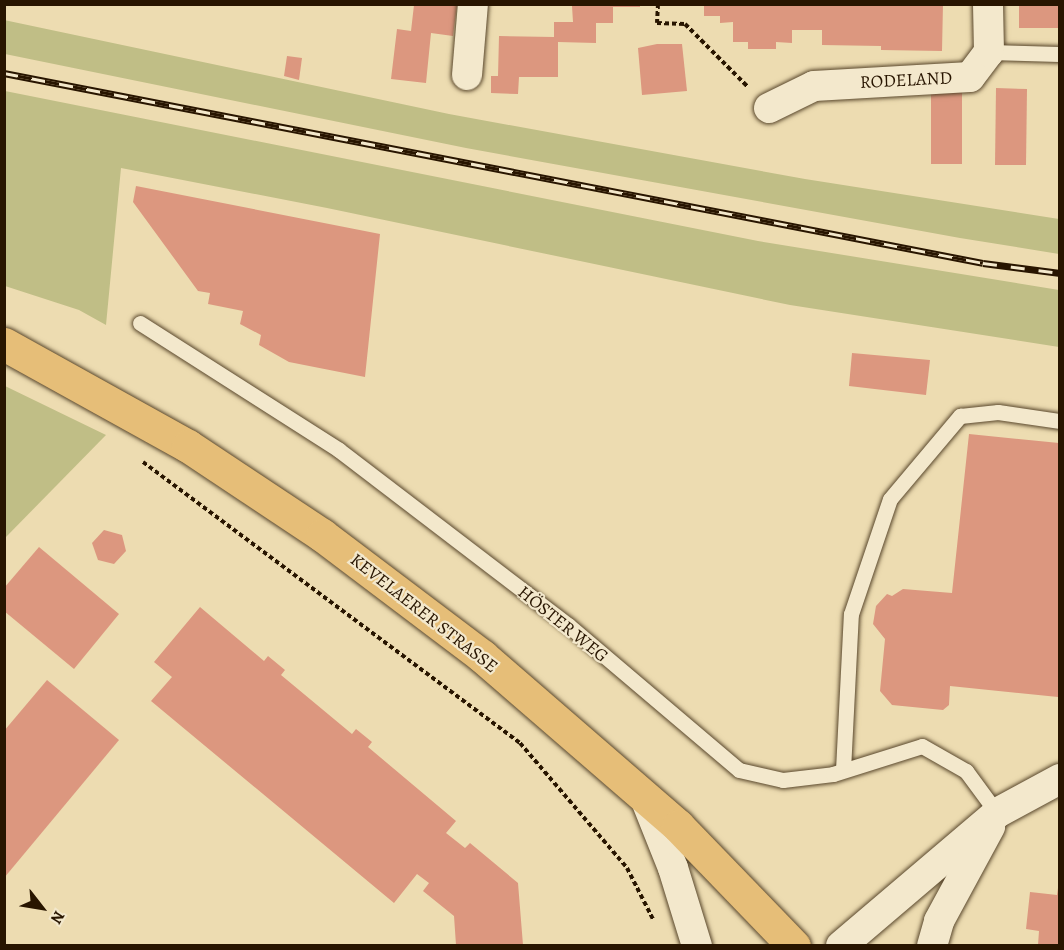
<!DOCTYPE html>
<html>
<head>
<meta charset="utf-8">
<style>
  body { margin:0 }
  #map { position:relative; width:1064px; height:950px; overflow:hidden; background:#eddcb1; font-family:Alegreya,serif }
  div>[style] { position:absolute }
  .green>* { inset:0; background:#c0be86 }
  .building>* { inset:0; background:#dc977f }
  .path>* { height:4px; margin-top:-2px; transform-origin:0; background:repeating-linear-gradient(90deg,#281500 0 4.5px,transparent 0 7.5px) }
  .roads { filter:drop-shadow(0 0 2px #59472c) drop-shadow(0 0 2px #59472c) }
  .service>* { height:15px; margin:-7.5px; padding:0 7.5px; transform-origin:7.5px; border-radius:7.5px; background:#f3e8cc }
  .minor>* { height:30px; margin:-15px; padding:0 15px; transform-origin:15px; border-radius:15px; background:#f3e8cc }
  .primary>* { height:33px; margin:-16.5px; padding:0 16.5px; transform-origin:16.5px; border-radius:16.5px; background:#e6be78 }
  .rail>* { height:7px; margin-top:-3.5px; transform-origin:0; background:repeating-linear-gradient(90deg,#f3e8cc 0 14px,#281500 0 28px); box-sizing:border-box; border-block:2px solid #281500 }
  span { translate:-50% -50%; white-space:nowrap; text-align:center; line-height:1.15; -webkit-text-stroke:4.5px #f3e8cc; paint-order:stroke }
  .street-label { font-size:18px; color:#281500 }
  .frame { position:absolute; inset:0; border:6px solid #281500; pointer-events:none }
  .north { position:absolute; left:12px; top:878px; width:60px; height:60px; -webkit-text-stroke:4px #f3e8cc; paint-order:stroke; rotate:121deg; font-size:16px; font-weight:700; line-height:24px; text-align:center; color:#281500 }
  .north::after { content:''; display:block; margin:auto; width:21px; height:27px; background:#281500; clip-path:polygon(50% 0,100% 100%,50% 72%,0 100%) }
</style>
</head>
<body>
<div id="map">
  <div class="green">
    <div style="clip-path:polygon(4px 20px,449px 114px,805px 179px,1059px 219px,1059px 254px,960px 238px,466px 148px,5px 54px)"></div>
    <div style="clip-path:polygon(5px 91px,758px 241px,1059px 290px,1059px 347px,790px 305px,327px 208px,121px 168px,106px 325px,79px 310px,5px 286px)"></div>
    <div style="clip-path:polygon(5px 386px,106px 435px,5px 538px,4px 538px)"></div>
  </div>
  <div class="building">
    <div style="clip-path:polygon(582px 4px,640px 4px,640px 7px,613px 7px,613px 23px,596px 23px,596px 43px,558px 42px,558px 77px,519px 77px,518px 94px,491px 93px,491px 76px,498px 76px,499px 36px,554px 37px,554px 22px,573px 22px,572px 6px)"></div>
    <div style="clip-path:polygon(704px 4px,943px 4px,942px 51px,881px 50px,881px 46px,822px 45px,822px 30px,792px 30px,792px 43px,776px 42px,776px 49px,748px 49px,748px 42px,733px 42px,733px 22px,720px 23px,720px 16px,704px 16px)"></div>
    <div style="clip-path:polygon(1019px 4px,1059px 4px,1059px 28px,1019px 28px)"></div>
    <div style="clip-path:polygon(414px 5px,457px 5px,453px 36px,431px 33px,426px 83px,391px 79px,397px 29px,411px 31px)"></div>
    <div style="clip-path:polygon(657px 44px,682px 44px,687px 91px,642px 95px,638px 48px)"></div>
    <div style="clip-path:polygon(287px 56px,302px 58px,299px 80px,284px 76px)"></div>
    <div style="clip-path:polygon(931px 88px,962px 88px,962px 164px,931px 164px)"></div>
    <div style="clip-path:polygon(996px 88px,1027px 89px,1026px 165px,995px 165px)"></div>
    <div style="clip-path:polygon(136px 186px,380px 234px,365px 377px,289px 362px,259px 345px,261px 335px,240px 324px,243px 311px,208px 304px,210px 293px,198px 291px,133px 202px)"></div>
    <div style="clip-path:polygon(852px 353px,930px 360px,926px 395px,849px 386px)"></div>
    <div style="clip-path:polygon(969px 434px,1059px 443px,1058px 697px,950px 686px,949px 705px,943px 710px,892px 705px,880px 691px,885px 639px,873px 624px,876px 606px,887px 594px,892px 596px,903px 589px,952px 593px)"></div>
    <div style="clip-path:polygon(104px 530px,122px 535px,126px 551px,114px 564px,98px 560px,92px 543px)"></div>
    <div style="clip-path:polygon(39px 547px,119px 614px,74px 669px,4px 611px,4px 588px)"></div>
    <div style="clip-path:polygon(200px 607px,264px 661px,268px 656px,285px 670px,281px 675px,352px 734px,356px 729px,372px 742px,368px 747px,456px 821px,446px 833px,465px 848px,470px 843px,518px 883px,523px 945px,456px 945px,454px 916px,423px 891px,429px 883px,417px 874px,394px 903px,151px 701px,172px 677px,154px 662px)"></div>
    <div style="clip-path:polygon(47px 680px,119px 740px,4px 878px,4px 731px)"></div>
    <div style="clip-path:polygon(1058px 888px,1059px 945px,1038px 945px,1039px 931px,1026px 929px,1030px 892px,1057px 895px)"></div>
  </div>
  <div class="path">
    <div style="left:658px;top:4px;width:19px;rotate:93deg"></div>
    <div style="left:657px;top:23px;width:28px;rotate:2deg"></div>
    <div style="left:685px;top:24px;width:88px;rotate:45deg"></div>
    <div style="left:143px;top:462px;width:470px;rotate:36.7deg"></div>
    <div style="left:520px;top:743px;width:165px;rotate:49.4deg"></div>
    <div style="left:627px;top:868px;width:57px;rotate:63deg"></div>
  </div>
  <div class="roads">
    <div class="service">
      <div style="left:989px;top:52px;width:71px;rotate:1.6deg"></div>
      <div style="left:140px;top:323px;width:236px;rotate:32.5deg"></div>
      <div style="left:339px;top:450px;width:288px;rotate:37.4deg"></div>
      <div style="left:568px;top:625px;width:224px;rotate:40.3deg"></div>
      <div style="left:739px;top:770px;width:45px;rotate:12.8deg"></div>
      <div style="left:783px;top:780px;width:50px;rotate:-6.8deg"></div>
      <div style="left:833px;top:774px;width:93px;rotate:-17.5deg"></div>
      <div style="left:922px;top:746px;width:51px;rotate:29.6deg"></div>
      <div style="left:966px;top:771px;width:52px;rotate:53.6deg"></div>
      <div style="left:843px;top:770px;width:156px;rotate:-87.1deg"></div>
      <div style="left:851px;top:614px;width:121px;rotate:-71.3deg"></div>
      <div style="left:890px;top:499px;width:109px;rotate:-49.9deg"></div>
      <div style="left:960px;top:416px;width:38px;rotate:-6deg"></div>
      <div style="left:998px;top:412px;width:63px;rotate:8.3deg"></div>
    </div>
    <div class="minor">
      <div style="left:467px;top:75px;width:71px;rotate:-85.2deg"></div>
      <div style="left:769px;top:108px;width:50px;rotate:-26.1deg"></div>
      <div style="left:814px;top:86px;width:156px;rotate:-3.3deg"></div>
      <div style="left:970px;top:77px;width:31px;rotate:-53deg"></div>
      <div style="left:989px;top:52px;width:48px;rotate:-91.2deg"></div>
      <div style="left:645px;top:798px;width:75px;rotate:68.2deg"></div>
      <div style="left:673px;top:868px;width:82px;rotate:72.9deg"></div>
      <div style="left:841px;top:946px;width:205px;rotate:-40.4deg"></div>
      <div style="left:997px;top:813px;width:72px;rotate:-28.4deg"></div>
      <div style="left:932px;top:946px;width:26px;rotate:-74deg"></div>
      <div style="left:939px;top:921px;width:107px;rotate:-61.5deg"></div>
    </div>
    <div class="primary">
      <div style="left:4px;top:344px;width:210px;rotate:29deg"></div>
      <div style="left:188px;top:446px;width:161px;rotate:33.6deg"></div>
      <div style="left:322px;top:535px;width:201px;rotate:37.1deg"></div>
      <div style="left:482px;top:656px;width:259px;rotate:40.9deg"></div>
      <div style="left:678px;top:826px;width:167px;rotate:46deg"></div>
    </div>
  </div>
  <div class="rail">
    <div style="left:4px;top:73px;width:997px;rotate:10.98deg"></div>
    <div style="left:983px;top:263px;width:78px;rotate:7.4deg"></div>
  </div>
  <div class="street-label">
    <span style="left:906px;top:80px;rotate:-3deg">RODELAND</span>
    <span style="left:424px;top:613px;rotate:38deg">KEVELAERER STRASSE</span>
    <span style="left:563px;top:624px;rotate:39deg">HÖSTER WEG</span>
  </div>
  <div class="frame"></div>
  <div class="north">N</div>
</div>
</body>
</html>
